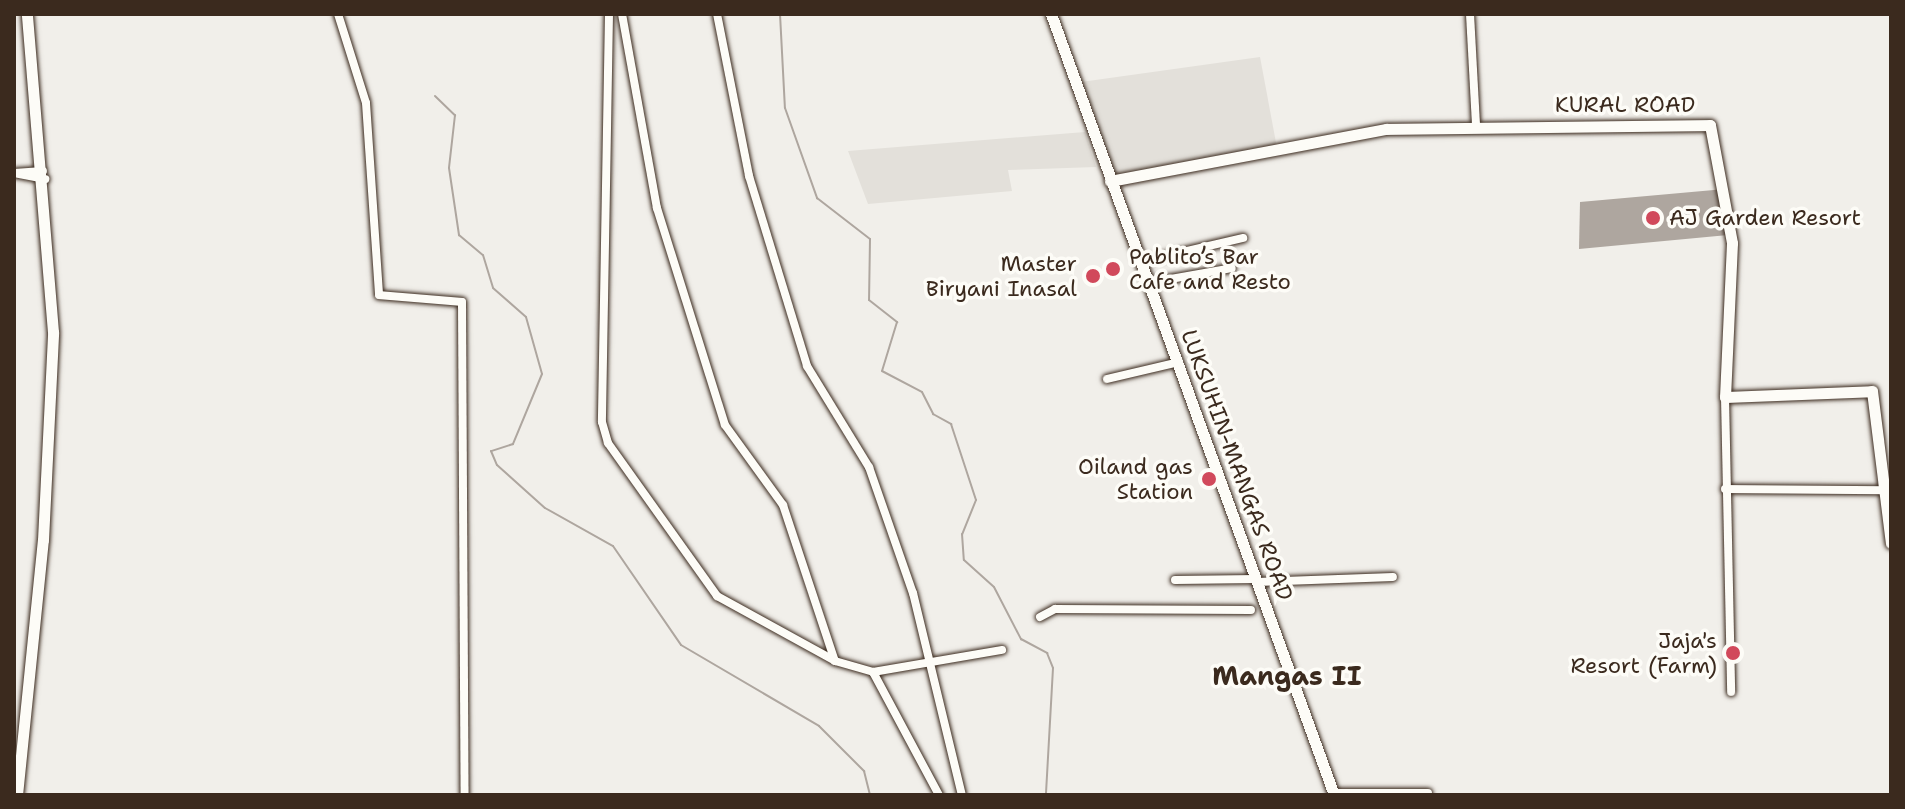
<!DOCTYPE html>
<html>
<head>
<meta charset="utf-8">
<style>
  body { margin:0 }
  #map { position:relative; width:1905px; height:809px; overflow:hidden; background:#f1efea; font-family:"Shantell Sans",sans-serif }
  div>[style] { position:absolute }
  .built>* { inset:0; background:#e3e0da }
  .water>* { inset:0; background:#aea69f }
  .stream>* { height:2px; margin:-1px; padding:0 1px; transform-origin:1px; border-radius:1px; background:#aea69f }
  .roads { filter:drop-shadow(0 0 2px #3b2a1e) drop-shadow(0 0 2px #3b2a1e) }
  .street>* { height:8px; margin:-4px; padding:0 4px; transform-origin:4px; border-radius:4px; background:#fdfcf7 }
  .secondary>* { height:11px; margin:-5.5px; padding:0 5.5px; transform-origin:5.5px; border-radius:5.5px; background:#fdfcf7 }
  .dots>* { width:22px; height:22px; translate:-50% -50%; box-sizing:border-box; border:4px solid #fdfcf7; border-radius:50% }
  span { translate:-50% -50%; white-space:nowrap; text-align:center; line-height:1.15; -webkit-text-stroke:7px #fdfcf7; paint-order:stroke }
  .street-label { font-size:22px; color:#3b2a1e }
  .poi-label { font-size:22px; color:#3b2a1e }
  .left { translate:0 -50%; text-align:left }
  .right { translate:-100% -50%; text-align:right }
  .quarter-label { font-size:26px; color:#3b2a1e; font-weight:700 }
  .frame { position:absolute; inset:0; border:16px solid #3b2a1e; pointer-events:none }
</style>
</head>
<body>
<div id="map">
  <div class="built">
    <div style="clip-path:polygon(1260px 57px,1277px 148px,1112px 177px,1081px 82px)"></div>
    <div style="clip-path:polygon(1085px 132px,1096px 167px,1008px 170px,1012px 191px,868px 204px,848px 151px)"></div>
  </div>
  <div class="water">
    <div style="clip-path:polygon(1725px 189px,1728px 235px,1579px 249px,1580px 202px)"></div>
  </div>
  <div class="stream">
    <div style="left:780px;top:14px;width:94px;rotate:87deg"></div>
    <div style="left:785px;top:108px;width:96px;rotate:70.4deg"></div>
    <div style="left:817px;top:198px;width:67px;rotate:37.7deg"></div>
    <div style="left:870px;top:239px;width:61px;rotate:90.9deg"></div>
    <div style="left:869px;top:300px;width:36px;rotate:38deg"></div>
    <div style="left:897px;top:322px;width:51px;rotate:107deg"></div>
    <div style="left:882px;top:371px;width:45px;rotate:27.7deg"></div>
    <div style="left:922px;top:392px;width:25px;rotate:63deg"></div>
    <div style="left:933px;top:414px;width:21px;rotate:29deg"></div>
    <div style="left:951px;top:424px;width:80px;rotate:71.8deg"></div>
    <div style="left:976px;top:500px;width:37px;rotate:112deg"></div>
    <div style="left:962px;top:534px;width:26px;rotate:86deg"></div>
    <div style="left:964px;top:560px;width:40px;rotate:42deg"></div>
    <div style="left:994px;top:587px;width:59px;rotate:62.6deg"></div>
    <div style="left:1021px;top:639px;width:30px;rotate:28deg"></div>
    <div style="left:1047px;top:653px;width:16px;rotate:68deg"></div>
    <div style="left:1053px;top:668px;width:127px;rotate:93.2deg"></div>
    <div style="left:435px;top:96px;width:28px;rotate:44deg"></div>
    <div style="left:455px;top:115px;width:53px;rotate:96.5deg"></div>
    <div style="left:449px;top:168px;width:68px;rotate:81.5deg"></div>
    <div style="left:459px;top:235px;width:31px;rotate:40deg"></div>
    <div style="left:483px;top:255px;width:34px;rotate:73deg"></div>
    <div style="left:493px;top:288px;width:44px;rotate:41.3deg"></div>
    <div style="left:526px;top:317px;width:59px;rotate:74.3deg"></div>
    <div style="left:542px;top:374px;width:76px;rotate:112.5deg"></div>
    <div style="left:513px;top:444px;width:23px;rotate:162deg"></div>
    <div style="left:491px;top:451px;width:15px;rotate:67deg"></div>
    <div style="left:497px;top:465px;width:64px;rotate:41.9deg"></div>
    <div style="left:545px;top:508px;width:78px;rotate:29.2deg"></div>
    <div style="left:613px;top:546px;width:120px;rotate:55.5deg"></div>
    <div style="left:681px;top:645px;width:160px;rotate:30.4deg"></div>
    <div style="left:819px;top:726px;width:64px;rotate:45deg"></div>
    <div style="left:864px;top:771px;width:25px;rotate:76deg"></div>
  </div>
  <div class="roads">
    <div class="street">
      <div style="left:338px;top:14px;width:93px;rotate:72.5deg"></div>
      <div style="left:366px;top:103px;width:192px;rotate:86.1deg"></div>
      <div style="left:379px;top:295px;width:83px;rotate:4.8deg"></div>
      <div style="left:462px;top:302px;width:493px;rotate:89.7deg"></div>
      <div style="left:609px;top:14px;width:408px;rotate:91deg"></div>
      <div style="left:602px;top:422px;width:22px;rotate:74deg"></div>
      <div style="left:608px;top:443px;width:188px;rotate:54.5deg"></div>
      <div style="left:717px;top:596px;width:135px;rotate:28.8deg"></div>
      <div style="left:835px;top:661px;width:40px;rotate:16deg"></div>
      <div style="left:873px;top:672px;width:131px;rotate:-9.7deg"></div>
      <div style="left:622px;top:14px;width:197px;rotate:79.8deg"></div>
      <div style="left:657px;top:208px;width:227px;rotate:72.6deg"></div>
      <div style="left:725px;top:425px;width:99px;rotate:54.1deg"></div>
      <div style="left:783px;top:505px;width:164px;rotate:71.6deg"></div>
      <div style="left:717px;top:14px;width:165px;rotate:78.8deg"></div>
      <div style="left:749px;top:176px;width:199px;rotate:73deg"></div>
      <div style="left:807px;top:366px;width:119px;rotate:58.5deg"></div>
      <div style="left:869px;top:467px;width:133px;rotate:70.8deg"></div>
      <div style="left:913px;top:593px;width:208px;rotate:76.4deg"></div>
      <div style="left:1470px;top:14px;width:110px;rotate:86.9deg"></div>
      <div style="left:14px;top:173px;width:32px;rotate:11deg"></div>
      <div style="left:14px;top:173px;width:29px;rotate:-4deg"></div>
      <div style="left:1140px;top:262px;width:106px;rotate:-13.1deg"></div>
      <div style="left:1148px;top:283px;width:85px;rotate:-10.1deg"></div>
      <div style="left:1107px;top:379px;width:74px;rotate:-13.3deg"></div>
      <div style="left:1725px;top:397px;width:295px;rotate:88.8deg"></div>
      <div style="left:1725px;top:489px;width:158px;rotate:0.4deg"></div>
      <div style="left:1175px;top:580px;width:81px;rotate:-0.7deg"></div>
      <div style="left:1257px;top:582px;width:136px;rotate:-2.1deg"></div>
      <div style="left:1040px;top:617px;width:17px;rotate:-28deg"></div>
      <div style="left:1055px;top:609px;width:196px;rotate:0.3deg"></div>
      <div style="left:873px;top:672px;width:140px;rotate:61.8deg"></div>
      <div style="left:1333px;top:793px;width:95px"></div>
    </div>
    <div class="secondary">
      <div style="left:1051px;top:14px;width:831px;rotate:70.08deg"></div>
      <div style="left:1110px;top:181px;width:281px;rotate:-10.7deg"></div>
      <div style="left:1386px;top:129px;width:324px;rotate:-0.7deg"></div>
      <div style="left:1710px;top:125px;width:120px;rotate:79.4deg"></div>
      <div style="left:1732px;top:243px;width:154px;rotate:92.6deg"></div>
      <div style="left:1725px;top:397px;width:147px;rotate:-2.3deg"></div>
      <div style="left:1872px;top:391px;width:153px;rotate:82.9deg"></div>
      <div style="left:17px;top:795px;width:256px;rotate:-84.2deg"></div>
      <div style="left:43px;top:540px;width:208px;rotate:-87.2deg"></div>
      <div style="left:53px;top:332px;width:319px;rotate:-94.7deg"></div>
    </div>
  </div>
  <div class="dots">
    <div style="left:1653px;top:218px;background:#d1495b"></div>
    <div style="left:1113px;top:269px;background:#d1495b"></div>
    <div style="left:1093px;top:276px;background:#d1495b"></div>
    <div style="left:1209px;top:479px;background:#d1495b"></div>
    <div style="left:1733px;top:653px;background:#d1495b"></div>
  </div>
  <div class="street-label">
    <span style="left:1625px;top:105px">KURAL ROAD</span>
    <span style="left:1237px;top:465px;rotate:70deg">LUKSUHIN-MANGAS ROAD</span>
  </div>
  <div class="poi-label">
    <span class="left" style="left:1669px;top:218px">AJ Garden Resort</span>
    <span class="left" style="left:1129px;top:269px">Pablito’s Bar<br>Cafe and Resto</span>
    <span class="right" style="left:1077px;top:276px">Master<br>Biryani Inasal</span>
    <span class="right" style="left:1193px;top:479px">Oiland gas<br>Station</span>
    <span class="right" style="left:1717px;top:653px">Jaja's<br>Resort (Farm)</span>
  </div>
  <div class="quarter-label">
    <span style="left:1287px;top:676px">Mangas II</span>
  </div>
  <div class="frame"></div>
</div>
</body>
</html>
